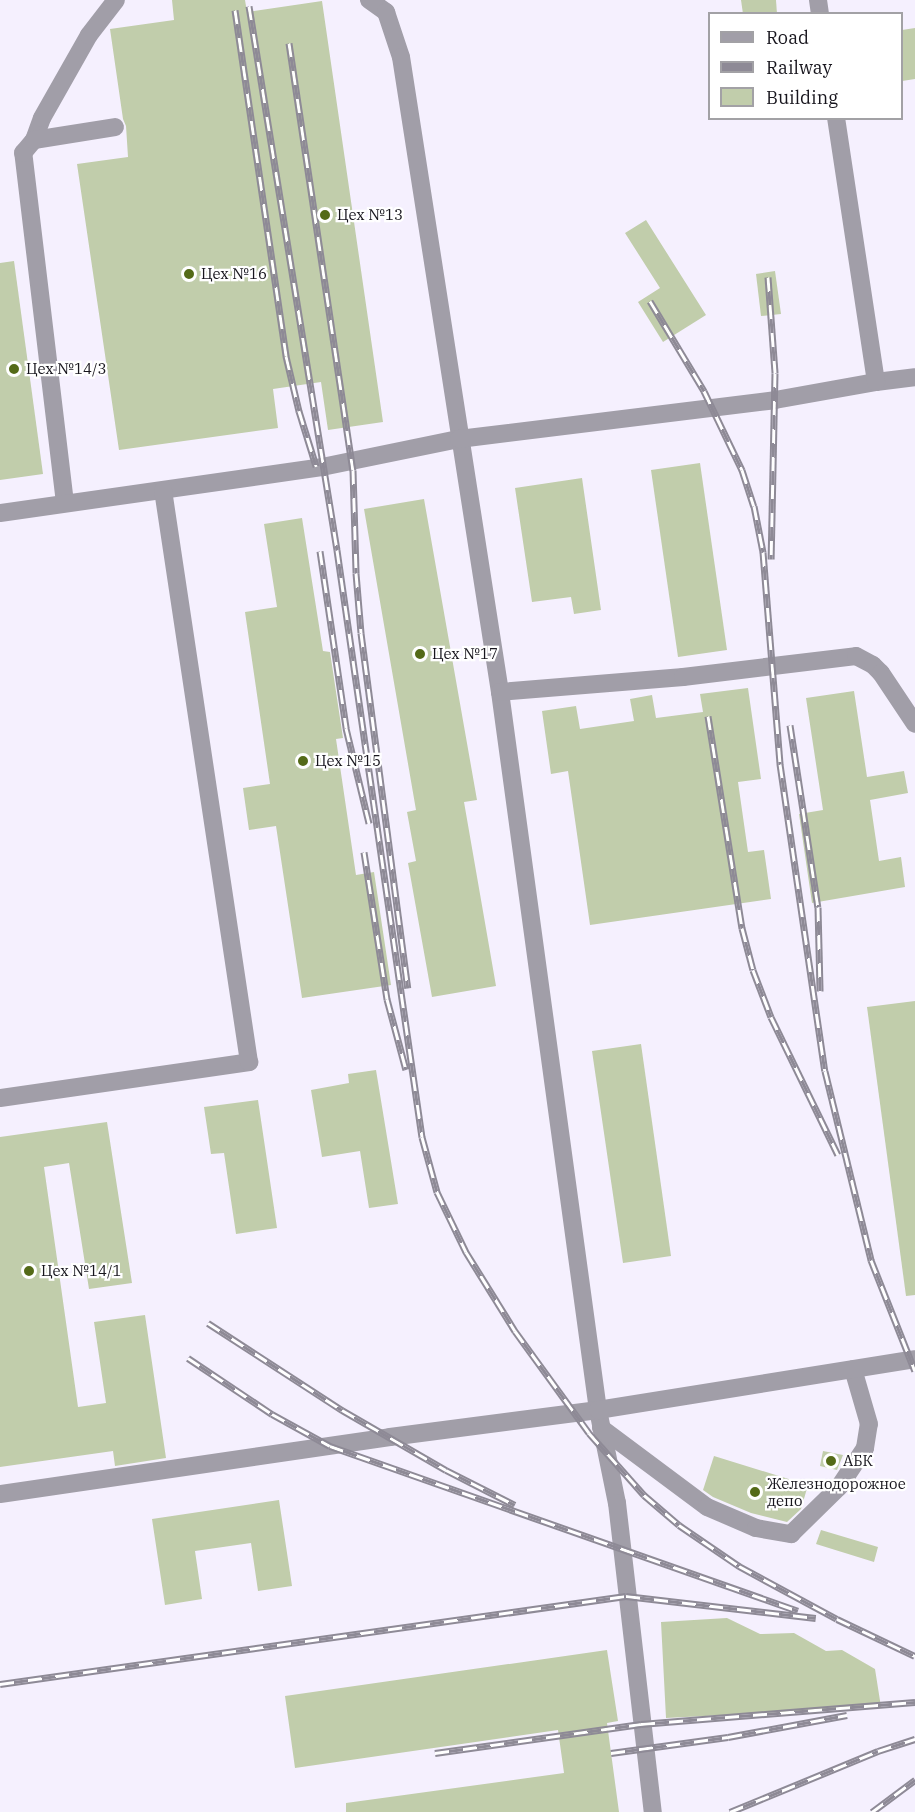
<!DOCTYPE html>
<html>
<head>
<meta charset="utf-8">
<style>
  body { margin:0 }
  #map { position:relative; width:915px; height:1812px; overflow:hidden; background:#f5f0fe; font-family:"IBM Plex Serif",serif }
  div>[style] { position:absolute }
  .building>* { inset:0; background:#c1cdab }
  .minor>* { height:18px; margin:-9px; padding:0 9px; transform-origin:9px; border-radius:9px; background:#a19ea8 }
  .rail>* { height:7px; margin-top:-3.5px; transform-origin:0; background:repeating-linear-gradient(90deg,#fff 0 14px,#8e8a96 0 28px); box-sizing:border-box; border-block:2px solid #8e8a96 }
  .dots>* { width:16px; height:16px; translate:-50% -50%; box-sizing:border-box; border:3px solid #fff; border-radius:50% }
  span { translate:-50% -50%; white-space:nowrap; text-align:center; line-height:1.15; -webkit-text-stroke:4.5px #fff; paint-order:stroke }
  .poi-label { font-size:15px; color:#17151d }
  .left { translate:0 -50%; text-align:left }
  .legend { position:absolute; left:708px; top:12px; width:195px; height:108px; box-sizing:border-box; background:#fff; border:2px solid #a2a1a5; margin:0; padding:8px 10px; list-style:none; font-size:18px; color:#17151d }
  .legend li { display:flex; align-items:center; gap:12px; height:30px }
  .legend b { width:30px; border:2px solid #a2a1a5 }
</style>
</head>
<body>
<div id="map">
  <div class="building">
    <div style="clip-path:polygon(172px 0,245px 0,247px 12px,322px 1px,383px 422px,328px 430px,321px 382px,273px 389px,278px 428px,119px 450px,77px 164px,128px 157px,126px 126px,123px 119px,110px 29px,174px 20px)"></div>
    <div style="clip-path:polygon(741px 0,776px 0,777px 14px,743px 14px)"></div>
    <div style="clip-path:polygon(915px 28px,915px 79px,902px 81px,902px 30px)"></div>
    <div style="clip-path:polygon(646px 220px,706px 315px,663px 342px,638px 302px,660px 288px,625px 233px)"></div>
    <div style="clip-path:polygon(14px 261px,43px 474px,0 480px,0 263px)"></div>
    <div style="clip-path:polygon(775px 271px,781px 314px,761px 316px,756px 274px)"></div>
    <div style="clip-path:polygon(700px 463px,727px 650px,678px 657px,651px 470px)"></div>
    <div style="clip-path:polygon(582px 478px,601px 610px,574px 614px,571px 597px,532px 602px,515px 488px)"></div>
    <div style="clip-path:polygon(424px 499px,477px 800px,464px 802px,496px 986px,432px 997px,408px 863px,416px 861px,407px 812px,416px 810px,364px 509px)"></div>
    <div style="clip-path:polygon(302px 518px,323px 651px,330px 652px,343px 738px,336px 739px,356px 875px,374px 872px,391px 985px,302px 998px,276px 826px,249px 830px,243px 788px,270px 784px,245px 612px,277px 607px,264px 524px)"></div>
    <div style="clip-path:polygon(748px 688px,761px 779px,738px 782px,748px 852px,764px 850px,771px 899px,590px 925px,568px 771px,551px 774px,542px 711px,576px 706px,580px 729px,634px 721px,630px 699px,652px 695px,656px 718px,703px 712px,700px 694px)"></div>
    <div style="clip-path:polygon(854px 691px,867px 777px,904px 771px,908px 793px,870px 800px,879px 861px,901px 857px,905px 887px,812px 903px,799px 814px,823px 810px,806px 698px)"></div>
    <div style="clip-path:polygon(915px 1001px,915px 1295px,906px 1296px,867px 1007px)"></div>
    <div style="clip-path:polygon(641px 1044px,671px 1256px,623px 1263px,592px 1051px)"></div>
    <div style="clip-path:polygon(376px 1070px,398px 1204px,369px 1208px,360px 1151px,322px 1157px,311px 1090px,349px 1083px,348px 1074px)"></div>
    <div style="clip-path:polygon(258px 1100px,277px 1228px,236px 1234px,224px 1153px,211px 1154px,204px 1107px)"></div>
    <div style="clip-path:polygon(107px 1122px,132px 1283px,89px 1289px,69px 1163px,44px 1167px,78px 1407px,106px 1403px,94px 1322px,145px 1315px,166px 1458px,115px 1466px,113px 1451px,0 1467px,0 1137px)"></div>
    <div style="clip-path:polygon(823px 1451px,843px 1455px,837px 1470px,820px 1466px)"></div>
    <div style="clip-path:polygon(714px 1456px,808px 1485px,801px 1509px,787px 1522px,751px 1513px,713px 1497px,703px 1490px)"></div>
    <div style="clip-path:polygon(279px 1500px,292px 1586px,258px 1591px,251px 1543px,195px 1551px,202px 1599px,165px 1605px,152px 1519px)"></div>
    <div style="clip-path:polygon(821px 1530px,878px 1547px,874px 1562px,816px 1544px)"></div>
    <div style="clip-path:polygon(727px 1618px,760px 1634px,794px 1633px,826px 1651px,842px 1650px,875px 1669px,881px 1707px,666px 1718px,661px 1622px)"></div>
    <div style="clip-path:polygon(607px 1650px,618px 1721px,607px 1723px,619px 1812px,346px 1812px,346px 1803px,564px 1773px,558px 1730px,295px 1768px,285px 1696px)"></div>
  </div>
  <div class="minor">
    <div style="left:369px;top:0;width:21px;rotate:35deg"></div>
    <div style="left:386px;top:12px;width:47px;rotate:71.6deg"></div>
    <div style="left:401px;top:57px;width:643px;rotate:81.14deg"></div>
    <div style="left:500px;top:692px;width:725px;rotate:82.23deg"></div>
    <div style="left:598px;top:1410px;width:95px;rotate:78.5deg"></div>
    <div style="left:617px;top:1503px;width:311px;rotate:83.4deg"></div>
    <div style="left:818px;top:0;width:14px;rotate:82deg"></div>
    <div style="left:34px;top:140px;width:23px;rotate:-70deg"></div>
    <div style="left:42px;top:118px;width:95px;rotate:-60.5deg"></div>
    <div style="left:89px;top:35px;width:44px;rotate:-52.4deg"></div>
    <div style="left:876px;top:382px;width:39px;rotate:-7deg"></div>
    <div style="left:65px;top:503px;width:353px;rotate:-96.8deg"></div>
    <div style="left:23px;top:153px;width:17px;rotate:-50deg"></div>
    <div style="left:34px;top:140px;width:82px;rotate:-9.1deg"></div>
    <div style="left:0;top:513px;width:325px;rotate:-8.1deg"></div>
    <div style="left:322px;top:467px;width:140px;rotate:-11.6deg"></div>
    <div style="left:459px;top:439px;width:318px;rotate:-7deg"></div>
    <div style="left:775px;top:400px;width:103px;rotate:-10.1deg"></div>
    <div style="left:876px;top:382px;width:267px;rotate:-98.6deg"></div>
    <div style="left:500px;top:692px;width:184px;rotate:-4.7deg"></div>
    <div style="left:683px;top:677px;width:174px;rotate:-6.9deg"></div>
    <div style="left:856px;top:656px;width:19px;rotate:28deg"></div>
    <div style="left:873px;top:665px;width:11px;rotate:45deg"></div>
    <div style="left:881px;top:673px;width:61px;rotate:56.3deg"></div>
    <div style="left:0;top:1098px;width:252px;rotate:-8.2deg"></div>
    <div style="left:249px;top:1062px;width:578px;rotate:-98.55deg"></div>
    <div style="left:601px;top:1428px;width:132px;rotate:36.7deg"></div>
    <div style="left:707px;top:1507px;width:53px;rotate:23.2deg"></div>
    <div style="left:756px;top:1528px;width:36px;rotate:10deg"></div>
    <div style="left:791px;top:1534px;width:67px;rotate:-44.4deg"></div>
    <div style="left:839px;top:1487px;width:47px;rotate:-56.3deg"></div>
    <div style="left:865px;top:1448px;width:24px;rotate:-81deg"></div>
    <div style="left:869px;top:1424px;width:57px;rotate:-106.2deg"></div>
    <div style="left:0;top:1494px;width:394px;rotate:-8.3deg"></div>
    <div style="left:390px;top:1437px;width:210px;rotate:-7.4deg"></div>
    <div style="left:598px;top:1410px;width:321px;rotate:-9.1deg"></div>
  </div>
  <div class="rail">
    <div style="left:249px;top:6px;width:551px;rotate:80.81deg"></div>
    <div style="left:337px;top:550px;width:593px;rotate:81.76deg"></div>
    <div style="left:422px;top:1137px;width:57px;rotate:74.7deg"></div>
    <div style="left:437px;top:1192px;width:67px;rotate:64.2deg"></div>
    <div style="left:466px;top:1252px;width:93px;rotate:58.2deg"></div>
    <div style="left:515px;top:1331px;width:126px;rotate:54deg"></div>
    <div style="left:589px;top:1433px;width:83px;rotate:48.4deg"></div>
    <div style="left:644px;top:1495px;width:46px;rotate:40.6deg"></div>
    <div style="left:679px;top:1525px;width:73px;rotate:34.3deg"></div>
    <div style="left:739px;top:1566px;width:111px;rotate:28.4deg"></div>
    <div style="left:837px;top:1619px;width:86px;rotate:25.4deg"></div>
    <div style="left:235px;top:10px;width:350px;rotate:81.6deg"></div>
    <div style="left:286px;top:356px;width:57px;rotate:76.7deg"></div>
    <div style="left:299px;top:411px;width:58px;rotate:72.8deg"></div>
    <div style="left:289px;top:43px;width:432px;rotate:81.5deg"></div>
    <div style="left:353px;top:470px;width:103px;rotate:88.3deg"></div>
    <div style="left:356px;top:573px;width:60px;rotate:85.2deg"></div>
    <div style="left:361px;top:633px;width:358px;rotate:82.5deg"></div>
    <div style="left:768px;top:277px;width:96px;rotate:85.8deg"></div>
    <div style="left:775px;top:373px;width:186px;rotate:91.2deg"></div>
    <div style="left:650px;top:301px;width:105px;rotate:59deg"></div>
    <div style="left:704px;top:391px;width:88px;rotate:64.3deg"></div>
    <div style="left:742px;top:470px;width:38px;rotate:72deg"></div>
    <div style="left:754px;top:506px;width:47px;rotate:78.9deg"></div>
    <div style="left:763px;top:552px;width:213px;rotate:85.4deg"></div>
    <div style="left:780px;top:764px;width:310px;rotate:81.7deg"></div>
    <div style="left:825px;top:1071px;width:195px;rotate:76.3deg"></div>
    <div style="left:871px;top:1260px;width:119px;rotate:68.4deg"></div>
    <div style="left:320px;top:551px;width:179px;rotate:81.6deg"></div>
    <div style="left:346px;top:728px;width:98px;rotate:76.4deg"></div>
    <div style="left:708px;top:716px;width:215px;rotate:80.9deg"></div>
    <div style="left:742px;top:928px;width:43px;rotate:75.3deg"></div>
    <div style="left:753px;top:970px;width:50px;rotate:69deg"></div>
    <div style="left:771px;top:1017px;width:153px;rotate:64.1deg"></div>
    <div style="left:790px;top:725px;width:184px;rotate:81.3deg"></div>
    <div style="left:818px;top:907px;width:84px;rotate:88.6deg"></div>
    <div style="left:364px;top:852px;width:149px;rotate:81.1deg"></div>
    <div style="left:387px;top:999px;width:73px;rotate:75deg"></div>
    <div style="left:208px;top:1323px;width:160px;rotate:33deg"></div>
    <div style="left:342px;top:1410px;width:120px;rotate:30deg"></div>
    <div style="left:446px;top:1470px;width:77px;rotate:26.9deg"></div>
    <div style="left:188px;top:1358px;width:101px;rotate:33.7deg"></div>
    <div style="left:272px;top:1414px;width:66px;rotate:28.9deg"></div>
    <div style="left:330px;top:1446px;width:496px;rotate:19.4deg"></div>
    <div style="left:0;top:1684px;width:632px;rotate:-8deg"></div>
    <div style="left:626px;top:1596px;width:191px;rotate:6.6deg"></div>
    <div style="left:435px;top:1753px;width:208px;rotate:-8deg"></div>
    <div style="left:641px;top:1724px;width:275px;rotate:-4.6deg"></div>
    <div style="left:611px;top:1753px;width:118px;rotate:-7.8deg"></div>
    <div style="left:728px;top:1737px;width:121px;rotate:-10.5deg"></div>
    <div style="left:730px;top:1812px;width:160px;rotate:-22.4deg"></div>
    <div style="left:878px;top:1751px;width:39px;rotate:-18deg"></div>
    <div style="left:872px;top:1812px;width:54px;rotate:-36.7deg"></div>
  </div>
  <div class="dots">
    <div style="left:325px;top:215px;background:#546a18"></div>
    <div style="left:189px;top:274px;background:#546a18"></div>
    <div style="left:14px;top:369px;background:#546a18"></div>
    <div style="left:420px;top:654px;background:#546a18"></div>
    <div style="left:303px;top:761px;background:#546a18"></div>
    <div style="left:29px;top:1271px;background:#546a18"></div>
    <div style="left:831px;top:1461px;background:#546a18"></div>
    <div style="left:755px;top:1492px;background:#546a18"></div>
  </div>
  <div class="poi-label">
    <span class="left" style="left:337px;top:215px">Цех №13</span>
    <span class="left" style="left:201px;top:274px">Цех №16</span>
    <span class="left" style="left:26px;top:369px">Цех №14/3</span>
    <span class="left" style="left:432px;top:654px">Цех №17</span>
    <span class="left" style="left:315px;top:761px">Цех №15</span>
    <span class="left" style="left:41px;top:1271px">Цех №14/1</span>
    <span class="left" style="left:843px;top:1461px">АБК</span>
    <span class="left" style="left:767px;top:1492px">Железнодорожное<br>депо</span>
  </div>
  <ul class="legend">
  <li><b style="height:8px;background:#a19ea8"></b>Road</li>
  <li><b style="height:8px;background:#8e8a96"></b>Railway</li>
  <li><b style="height:16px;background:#c1cdab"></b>Building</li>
  </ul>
</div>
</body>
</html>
